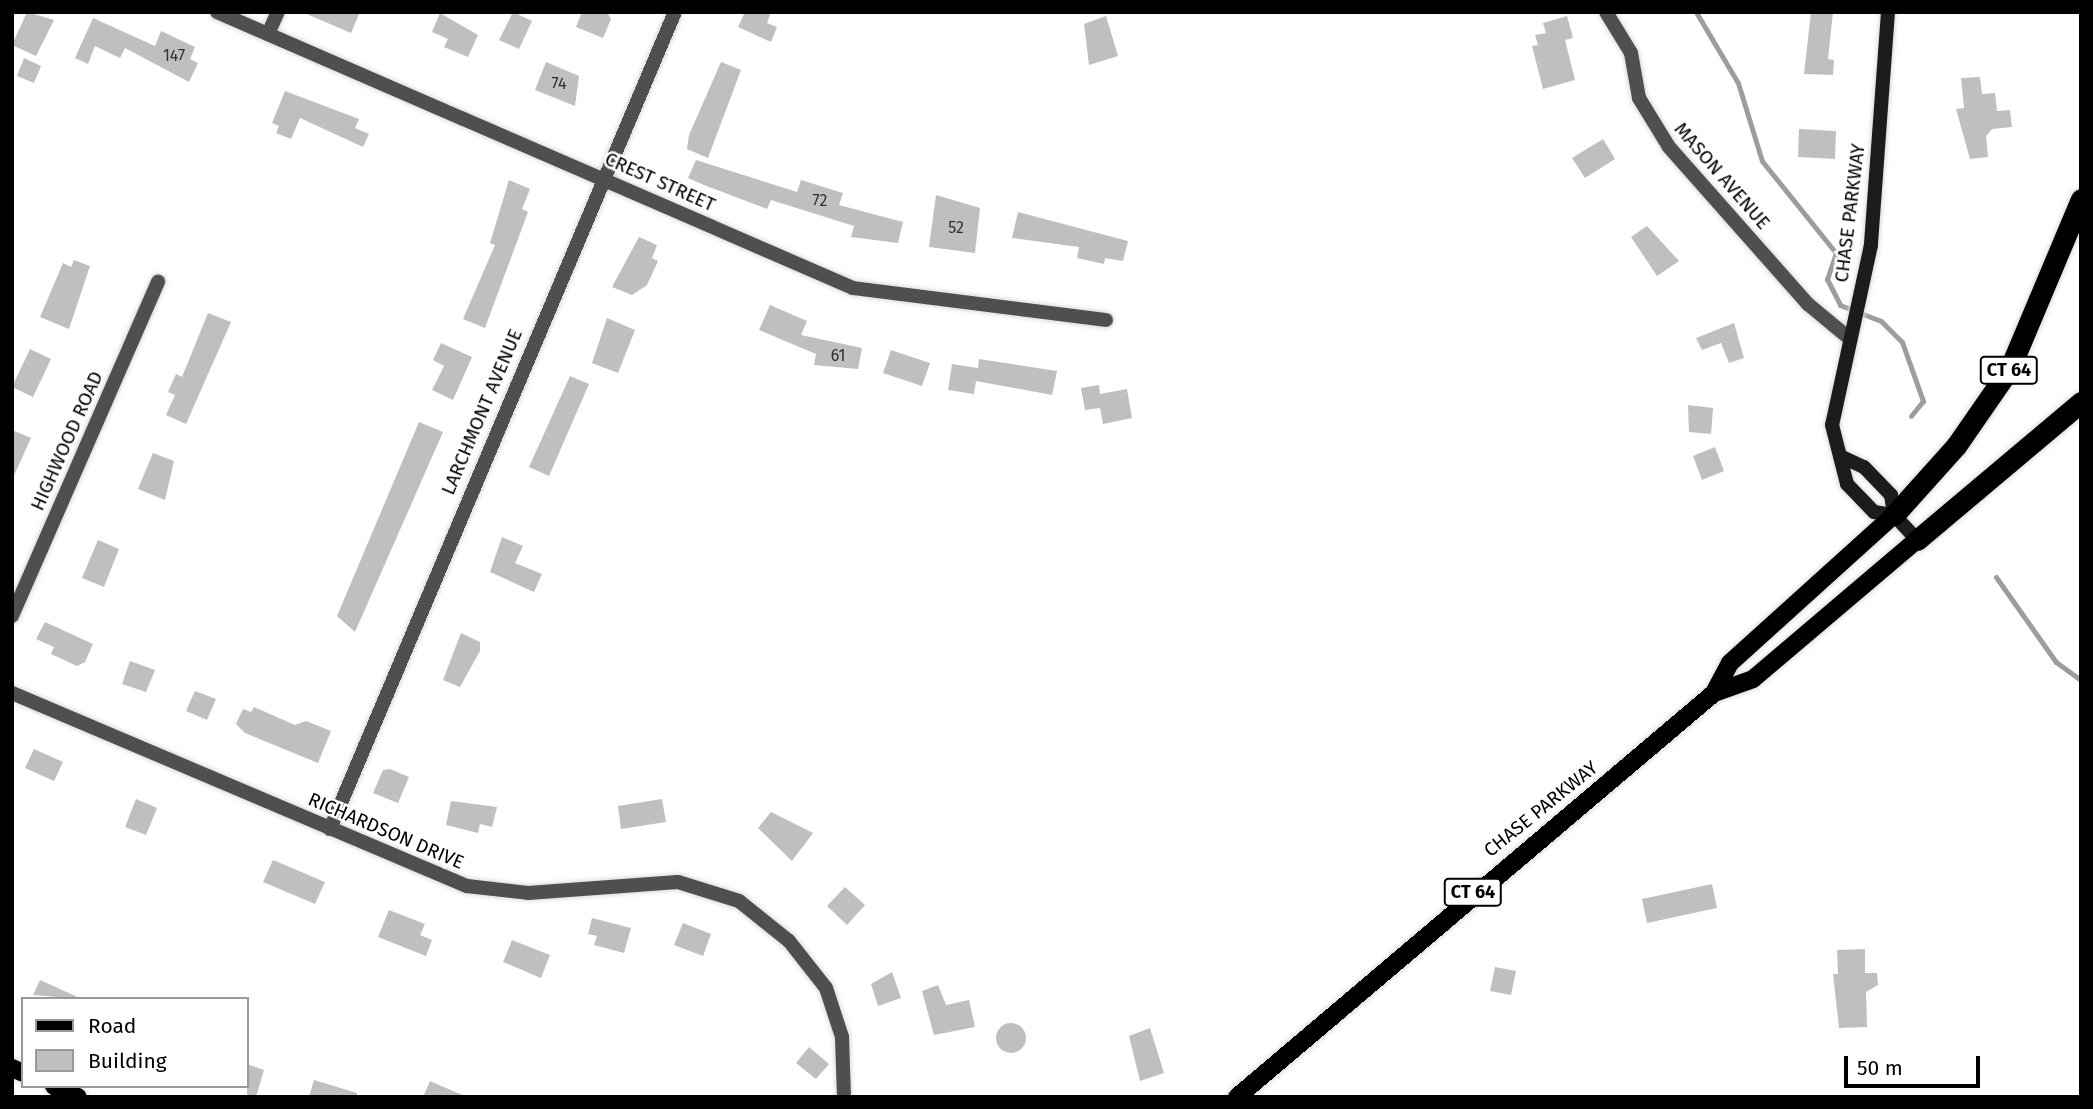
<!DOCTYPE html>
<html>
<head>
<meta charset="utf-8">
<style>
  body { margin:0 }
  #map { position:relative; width:2093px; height:1109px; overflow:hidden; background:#fff; font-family:"Fira Sans",sans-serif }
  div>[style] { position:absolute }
  .stream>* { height:5px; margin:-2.5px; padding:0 2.5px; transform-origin:2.5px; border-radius:2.5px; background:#9d9d9d }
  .building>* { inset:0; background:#bfbfbf }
  .round { border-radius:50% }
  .roads { filter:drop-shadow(0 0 2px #dbdbdb) drop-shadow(0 0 2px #dbdbdb) }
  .minor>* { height:14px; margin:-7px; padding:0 7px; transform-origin:7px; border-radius:7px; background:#4f4f4f }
  .secondary>* { height:14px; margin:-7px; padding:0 7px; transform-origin:7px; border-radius:7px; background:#1c1c1c }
  .primary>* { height:18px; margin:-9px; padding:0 9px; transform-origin:9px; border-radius:9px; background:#000 }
  .motorway>* { height:21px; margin:-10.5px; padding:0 10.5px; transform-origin:10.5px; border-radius:10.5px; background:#000 }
  span { translate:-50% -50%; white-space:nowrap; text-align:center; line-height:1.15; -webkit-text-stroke:5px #fff; paint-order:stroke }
  .number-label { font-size:16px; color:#303030 }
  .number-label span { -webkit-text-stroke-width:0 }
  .shield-label span { padding:2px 5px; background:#fff; border:2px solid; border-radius:5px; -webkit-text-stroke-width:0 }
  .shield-label { font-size:18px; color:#000; font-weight:700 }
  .street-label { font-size:19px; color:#000 }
  .frame { position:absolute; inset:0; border:14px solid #000; pointer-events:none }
  .legend { position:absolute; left:21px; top:997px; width:228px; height:91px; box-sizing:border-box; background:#fff; border:2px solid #999; margin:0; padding:9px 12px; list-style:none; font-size:21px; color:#000 }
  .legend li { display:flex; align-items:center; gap:14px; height:35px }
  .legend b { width:35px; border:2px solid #999 }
  .scale { position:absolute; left:1844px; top:1056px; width:136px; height:32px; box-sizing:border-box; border:4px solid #000; border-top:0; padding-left:9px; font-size:21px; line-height:24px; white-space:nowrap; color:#000; -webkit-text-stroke:5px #fff; paint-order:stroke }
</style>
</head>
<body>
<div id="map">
  <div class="stream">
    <div style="left:1696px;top:12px;width:82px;rotate:59.4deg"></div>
    <div style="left:1738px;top:83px;width:82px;rotate:72.9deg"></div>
    <div style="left:1762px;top:161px;width:118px;rotate:51.2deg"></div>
    <div style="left:1836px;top:253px;width:28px;rotate:109deg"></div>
    <div style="left:1827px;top:279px;width:29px;rotate:63deg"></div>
    <div style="left:1840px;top:305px;width:44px;rotate:21.3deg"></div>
    <div style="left:1881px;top:321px;width:30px;rotate:45deg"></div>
    <div style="left:1902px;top:342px;width:63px;rotate:70.4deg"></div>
    <div style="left:1923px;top:401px;width:19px;rotate:129deg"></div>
    <div style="left:1996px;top:577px;width:104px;rotate:54.8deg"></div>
    <div style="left:2056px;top:662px;width:31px;rotate:36deg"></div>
    <div style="left:2081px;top:714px;width:58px;rotate:90deg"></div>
  </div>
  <div class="building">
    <div style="clip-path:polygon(27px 12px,54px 20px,36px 56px,12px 45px)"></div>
    <div style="clip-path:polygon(302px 12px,360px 12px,351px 33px)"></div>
    <div style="clip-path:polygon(513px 12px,532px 21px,519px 49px,499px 40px)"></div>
    <div style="clip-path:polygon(582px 12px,607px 12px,611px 19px,603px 38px,576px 27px)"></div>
    <div style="clip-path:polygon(745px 12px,771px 12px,767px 23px,777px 27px,771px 42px,738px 27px)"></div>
    <div style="clip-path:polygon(1811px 12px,1833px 12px,1828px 59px,1834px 60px,1833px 75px,1804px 74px)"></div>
    <div style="clip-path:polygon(440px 13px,478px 35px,468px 57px,444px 47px,448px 39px,432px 32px)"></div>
    <div style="clip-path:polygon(1106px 16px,1118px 56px,1089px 65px,1084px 24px)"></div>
    <div style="clip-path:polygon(1567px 16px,1573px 38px,1565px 40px,1575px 80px,1543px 89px,1532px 46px,1538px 45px,1535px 35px,1546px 33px,1543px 23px)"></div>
    <div style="clip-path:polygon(93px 18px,155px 46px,161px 31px,195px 47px,190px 59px,198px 63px,189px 82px,125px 48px,120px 58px,95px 46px,88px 64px,75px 58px)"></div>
    <div style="clip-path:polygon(24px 58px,41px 66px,34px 83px,17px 76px)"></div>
    <div style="clip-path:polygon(546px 62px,579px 76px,575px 106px,535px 90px)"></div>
    <div style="clip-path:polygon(721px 62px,741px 70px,708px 158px,687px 149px,689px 135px)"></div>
    <div style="clip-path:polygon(1980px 77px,1982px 94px,1995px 93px,1997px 111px,2010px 110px,2012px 127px,1992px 129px,1986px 136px,1988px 157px,1970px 159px,1956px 109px,1964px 108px,1961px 78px)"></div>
    <div style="clip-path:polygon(285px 91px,359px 119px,355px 128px,369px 134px,363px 147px,300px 118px,291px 139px,276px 133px,279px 126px,272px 123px)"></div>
    <div style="clip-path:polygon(1799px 129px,1836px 131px,1835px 159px,1798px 157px)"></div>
    <div style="clip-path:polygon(1603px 139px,1615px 159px,1585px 178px,1572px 158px)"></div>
    <div style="clip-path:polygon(696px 160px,797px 192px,801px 180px,843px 193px,839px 205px,903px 222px,898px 243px,851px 237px,854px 226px,771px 200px,767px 209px,704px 185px,688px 178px)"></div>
    <div style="clip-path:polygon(509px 180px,530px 189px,522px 209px,528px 212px,485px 328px,463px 319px,495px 245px,490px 243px)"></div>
    <div style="clip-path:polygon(936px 195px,980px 208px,975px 253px,929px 247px)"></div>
    <div style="clip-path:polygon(1018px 212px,1128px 241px,1123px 261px,1105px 258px,1104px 264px,1077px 258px,1079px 247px,1012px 238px)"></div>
    <div style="clip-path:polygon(1647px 226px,1679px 261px,1657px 276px,1631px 237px)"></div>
    <div style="clip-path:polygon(639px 237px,657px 245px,652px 258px,658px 261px,647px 285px,632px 295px,612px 287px)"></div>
    <div style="clip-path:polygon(74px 260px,90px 266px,69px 329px,40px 317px,63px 263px,71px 267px)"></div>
    <div style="clip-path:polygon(770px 305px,807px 321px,801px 335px,862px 348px,858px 369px,814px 365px,816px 354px,759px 330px)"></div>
    <div style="clip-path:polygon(208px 313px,231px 322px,186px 424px,166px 415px,175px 395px,168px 392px,176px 374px,182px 377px)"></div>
    <div style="clip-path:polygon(607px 318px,635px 330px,618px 373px,592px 363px)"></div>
    <div style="clip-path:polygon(1734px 323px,1744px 358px,1729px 363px,1721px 343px,1702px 350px,1696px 338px)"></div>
    <div style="clip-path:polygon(441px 343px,472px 357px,453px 400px,432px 390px,444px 366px,433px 360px)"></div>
    <div style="clip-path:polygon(30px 349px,51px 359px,33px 397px,12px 387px)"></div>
    <div style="clip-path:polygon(891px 350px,930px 363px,922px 386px,883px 373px)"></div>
    <div style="clip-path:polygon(979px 359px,1057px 371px,1052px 395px,976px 381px,974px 394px,948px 390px,952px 364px,978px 368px)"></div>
    <div style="clip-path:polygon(570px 376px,589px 384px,549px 476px,529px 467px)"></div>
    <div style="clip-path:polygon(1099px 385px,1100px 394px,1127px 389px,1132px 418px,1103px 424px,1100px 408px,1085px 410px,1081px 388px)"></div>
    <div style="clip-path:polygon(1688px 405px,1713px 408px,1711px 434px,1689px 432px)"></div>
    <div style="clip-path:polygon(419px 422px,443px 432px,355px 632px,337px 616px)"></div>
    <div style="clip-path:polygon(12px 430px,31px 438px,12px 480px)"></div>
    <div style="clip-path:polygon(1715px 447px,1724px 471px,1702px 480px,1693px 456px)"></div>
    <div style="clip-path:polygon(153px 453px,174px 461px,165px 500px,138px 489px)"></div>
    <div style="clip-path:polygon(502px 537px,523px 546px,515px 563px,542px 574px,534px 592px,490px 572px)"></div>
    <div style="clip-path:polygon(98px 540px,119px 549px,104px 587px,82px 578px)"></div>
    <div style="clip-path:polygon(45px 622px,93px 644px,85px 662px,77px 666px,51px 654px,54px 647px,36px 639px)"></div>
    <div style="clip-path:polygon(461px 633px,480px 642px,480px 651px,460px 687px,443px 680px)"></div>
    <div style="clip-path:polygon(130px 661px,155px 670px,146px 692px,122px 684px)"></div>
    <div style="clip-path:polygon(195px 691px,216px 699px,207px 720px,186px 711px)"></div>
    <div style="clip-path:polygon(254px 707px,295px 725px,306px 721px,331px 731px,318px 763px,245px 733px,236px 724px,243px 709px,251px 712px)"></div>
    <div style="clip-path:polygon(34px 749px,63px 762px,54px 781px,25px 768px)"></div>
    <div style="clip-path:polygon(390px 769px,409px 777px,398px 803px,373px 793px,383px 770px)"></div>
    <div style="clip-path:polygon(136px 799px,157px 808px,146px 835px,125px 827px)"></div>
    <div style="clip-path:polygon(662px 799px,666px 822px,621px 829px,618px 806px)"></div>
    <div style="clip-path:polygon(451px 801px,497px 807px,492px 827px,480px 824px,478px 833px,446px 825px)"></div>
    <div style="clip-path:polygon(771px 812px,813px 833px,792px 861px,758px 828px)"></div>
    <div style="clip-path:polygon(273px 860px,325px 882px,315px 904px,263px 882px)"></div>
    <div style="clip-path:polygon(1712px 884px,1717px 908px,1647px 923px,1642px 899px)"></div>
    <div style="clip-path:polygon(845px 887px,865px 905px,847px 925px,827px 906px)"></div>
    <div style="clip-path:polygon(389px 910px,425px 924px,420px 935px,432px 940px,426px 956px,378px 937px)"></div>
    <div style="clip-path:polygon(592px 918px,631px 928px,624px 953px,594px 945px,597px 936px,588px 934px)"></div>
    <div style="clip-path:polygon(683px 923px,711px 934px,703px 956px,674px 945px)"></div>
    <div style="clip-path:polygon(512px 940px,550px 955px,541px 978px,503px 962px)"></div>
    <div style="clip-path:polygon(1865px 949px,1865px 973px,1877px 973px,1878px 985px,1866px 992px,1867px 1027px,1839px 1028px,1833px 974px,1838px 974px,1837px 950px)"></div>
    <div style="clip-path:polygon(1495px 967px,1516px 971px,1511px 995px,1490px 991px)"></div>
    <div style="clip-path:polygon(892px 972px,901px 998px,878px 1006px,871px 984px)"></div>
    <div style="clip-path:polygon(40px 980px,82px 999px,33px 995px)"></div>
    <div style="clip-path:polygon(938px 985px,946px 1005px,969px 1000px,975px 1027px,934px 1035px,922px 991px)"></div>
    <div class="round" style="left:996px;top:1023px;width:30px;height:30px"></div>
    <div style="clip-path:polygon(1150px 1028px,1164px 1073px,1140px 1081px,1129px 1036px)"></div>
    <div style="clip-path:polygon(809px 1047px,829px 1064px,816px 1079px,796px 1063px)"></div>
    <div style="clip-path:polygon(247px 1064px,264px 1070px,256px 1097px,247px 1097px)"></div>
    <div style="clip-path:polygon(314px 1080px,357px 1093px,357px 1097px,309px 1097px)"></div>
    <div style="clip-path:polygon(430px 1081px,467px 1097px,423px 1097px)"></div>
  </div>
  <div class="roads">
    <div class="minor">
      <div style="left:217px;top:12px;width:693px;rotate:23.46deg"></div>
      <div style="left:853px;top:288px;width:255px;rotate:7.2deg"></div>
      <div style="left:1606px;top:12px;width:48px;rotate:58.6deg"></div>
      <div style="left:1631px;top:53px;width:46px;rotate:79.9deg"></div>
      <div style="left:1639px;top:98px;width:57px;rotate:58.5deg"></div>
      <div style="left:1669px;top:147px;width:210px;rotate:48.5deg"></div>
      <div style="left:1808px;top:304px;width:55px;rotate:39.8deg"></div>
      <div style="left:268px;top:34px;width:24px;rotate:-66deg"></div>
      <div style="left:12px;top:616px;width:365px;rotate:-66.4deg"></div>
      <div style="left:12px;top:693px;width:494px;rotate:23deg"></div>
      <div style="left:467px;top:886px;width:61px;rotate:6.5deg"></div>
      <div style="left:528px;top:893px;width:150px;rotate:-4.2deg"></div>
      <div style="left:678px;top:882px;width:64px;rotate:17.3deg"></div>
      <div style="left:739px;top:901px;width:64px;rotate:38.7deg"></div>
      <div style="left:789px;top:941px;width:60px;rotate:51.8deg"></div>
      <div style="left:826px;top:988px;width:52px;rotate:71.9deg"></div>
      <div style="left:842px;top:1037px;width:60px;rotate:88.1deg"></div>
      <div style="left:330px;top:829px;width:887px;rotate:-67.11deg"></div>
    </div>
    <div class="secondary">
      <div style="left:1888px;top:12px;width:234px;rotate:94.2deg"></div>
      <div style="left:1871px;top:245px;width:184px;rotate:102.2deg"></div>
      <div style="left:1832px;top:425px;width:61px;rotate:75.7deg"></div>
      <div style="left:1847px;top:484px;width:39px;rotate:46deg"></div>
      <div style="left:1874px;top:512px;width:20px;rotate:9deg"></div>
      <div style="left:1840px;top:456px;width:26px;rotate:25deg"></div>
      <div style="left:1864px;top:467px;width:39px;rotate:46deg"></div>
      <div style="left:1891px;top:495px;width:20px;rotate:81deg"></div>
      <div style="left:1894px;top:515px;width:34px;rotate:47deg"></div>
    </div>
    <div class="primary">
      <div style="left:1714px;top:693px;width:41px;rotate:-19.7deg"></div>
      <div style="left:1753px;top:679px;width:215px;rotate:-40.3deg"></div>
      <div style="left:12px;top:1068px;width:12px;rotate:24deg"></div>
      <div style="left:54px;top:1086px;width:26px;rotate:25deg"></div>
      <div style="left:1237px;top:1097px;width:625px;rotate:-40.26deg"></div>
      <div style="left:1714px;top:693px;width:34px;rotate:-62deg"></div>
      <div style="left:1730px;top:663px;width:221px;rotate:-42.1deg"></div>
    </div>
    <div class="motorway">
      <div style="left:1894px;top:515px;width:93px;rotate:-48.1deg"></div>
      <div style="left:1956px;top:446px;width:95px;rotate:-55.3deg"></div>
      <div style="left:2010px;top:368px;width:183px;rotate:-67.2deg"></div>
      <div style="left:1917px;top:540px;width:214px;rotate:-40.1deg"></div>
    </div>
  </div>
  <div class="number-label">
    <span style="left:174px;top:56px">147</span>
    <span style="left:559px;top:84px">74</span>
    <span style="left:820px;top:201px">72</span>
    <span style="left:956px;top:228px">52</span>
    <span style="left:838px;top:356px">61</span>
  </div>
  <div class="shield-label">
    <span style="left:2009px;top:370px">CT 64</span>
    <span style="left:1473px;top:892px">CT 64</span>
  </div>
  <div class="street-label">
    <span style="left:1722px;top:176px;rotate:49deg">MASON AVENUE</span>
    <span style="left:660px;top:182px;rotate:24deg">CREST STREET</span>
    <span style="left:1850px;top:213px;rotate:-83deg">CHASE PARKWAY</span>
    <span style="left:482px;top:412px;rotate:-67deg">LARCHMONT AVENUE</span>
    <span style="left:67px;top:441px;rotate:-66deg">HIGHWOOD ROAD</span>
    <span style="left:1541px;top:809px;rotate:-39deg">CHASE PARKWAY</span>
    <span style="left:386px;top:831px;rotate:23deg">RICHARDSON DRIVE</span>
  </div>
  <div class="frame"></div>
  <ul class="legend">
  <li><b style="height:9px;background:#000"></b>Road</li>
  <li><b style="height:19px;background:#bfbfbf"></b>Building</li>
  </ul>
  <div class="scale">50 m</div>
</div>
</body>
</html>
